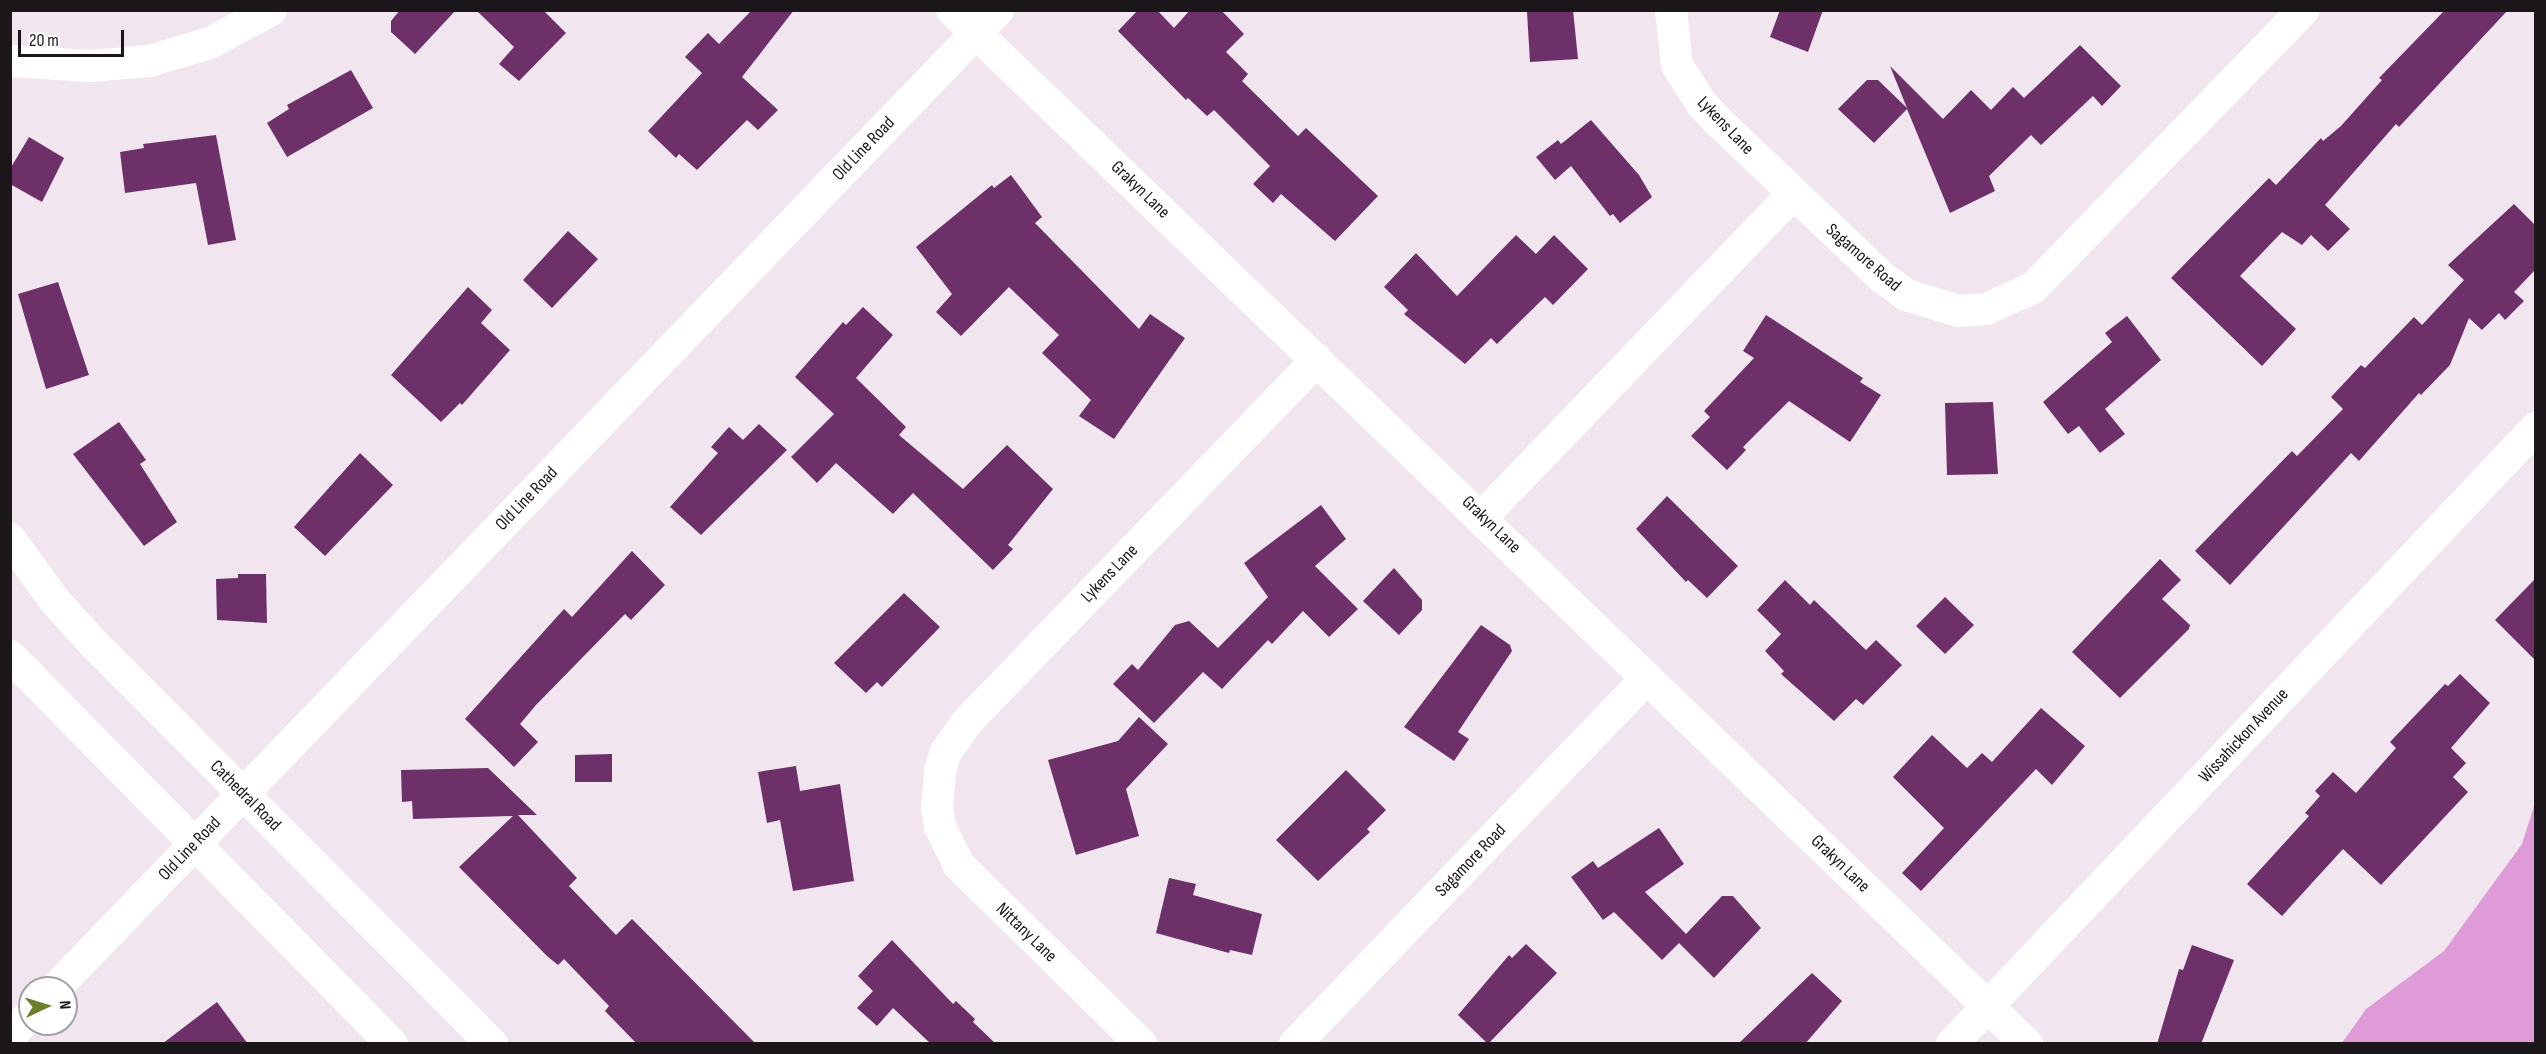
<!DOCTYPE html>
<html>
<head>
<meta charset="utf-8">
<style>
  body { margin:0 }
  #map { position:relative; width:2546px; height:1054px; overflow:hidden; background:#f1e6f0; font-family:"Sofia Sans Condensed",sans-serif }
  div>[style] { position:absolute }
  .forest>* { inset:0; background:#df9ad8 }
  .building>* { inset:0; background:#6d3069 }
  .minor>* { height:32px; margin:-16px; padding:0 16px; transform-origin:16px; border-radius:16px; background:#fff }
  span { translate:-50% -50%; white-space:nowrap; text-align:center; line-height:1.15; -webkit-text-stroke:6px #fff; paint-order:stroke }
  .street-label { font-size:18px; color:#1a1619 }
  .frame { position:absolute; inset:0; border:12px solid #1a1619; pointer-events:none }
  .north { position:absolute; left:18px; top:976px; width:60px; height:60px; box-sizing:border-box; background:#fff; border:2px solid #a3a2a3; border-radius:50%; rotate:86deg; font-size:16px; font-weight:700; line-height:24px; text-align:center; color:#1a1619 }
  .north::after { content:''; display:block; margin:auto; width:21px; height:27px; background:#6d7e2d; clip-path:polygon(50% 0,100% 100%,50% 72%,0 100%) }
  .scale { position:absolute; left:18px; top:30px; width:106px; height:27px; box-sizing:border-box; border:3px solid #1a1619; border-top:0; padding-left:8px; font-size:18px; line-height:21px; white-space:nowrap; color:#1a1619; -webkit-text-stroke:4px #fff; paint-order:stroke }
</style>
</head>
<body>
<div id="map">
  <div class="forest">
    <div style="clip-path:polygon(2535px 803px,2535px 1043px,2342px 1043px,2366px 1009px,2444px 951px,2522px 844px)"></div>
  </div>
  <div class="building">
    <div style="clip-path:polygon(400px 10px,456px 10px,415px 54px,391px 32px,391px 21px)"></div>
    <div style="clip-path:polygon(476px 10px,543px 10px,566px 33px,519px 81px,499px 64px,514px 47px)"></div>
    <div style="clip-path:polygon(752px 10px,794px 10px,742px 77px,778px 110px,758px 130px,747px 120px,697px 170px,679px 154px,676px 158px,648px 131px,702px 73px,685px 57px,708px 33px,719px 44px)"></div>
    <div style="clip-path:polygon(1138px 10px,1157px 10px,1174px 28px,1190px 10px,1221px 10px,1244px 34px,1226px 52px,1248px 74px,1242px 81px,1298px 136px,1306px 128px,1378px 196px,1335px 241px,1281px 194px,1273px 203px,1253px 184px,1270px 166px,1214px 110px,1207px 116px,1188px 98px,1186px 100px,1118px 31px)"></div>
    <div style="clip-path:polygon(1573px 10px,1578px 59px,1530px 62px,1527px 12px)"></div>
    <div style="clip-path:polygon(1780px 10px,1823px 10px,1808px 52px,1770px 37px)"></div>
    <div style="clip-path:polygon(2445px 10px,2508px 10px,2399px 127px,2396px 124px,2325px 205px,2350px 229px,2328px 251px,2311px 235px,2302px 245px,2282px 232px,2240px 276px,2296px 329px,2262px 366px,2171px 278px,2269px 178px,2276px 185px,2321px 138px,2323px 141px,2341px 126px,2382px 80px,2379px 78px)"></div>
    <div style="clip-path:polygon(2080px 45px,2121px 86px,2102px 106px,2093px 96px,2041px 145px,2031px 135px,1989px 176px,1995px 191px,1950px 213px,1907px 109px,1874px 143px,1838px 109px,1867px 80px,1878px 80px,1907px 108px,1890px 66px,1943px 119px,1971px 90px,1991px 110px,2013px 87px,2024px 98px)"></div>
    <div style="clip-path:polygon(351px 70px,373px 108px,287px 157px,267px 123px,289px 109px,287px 105px)"></div>
    <div style="clip-path:polygon(1591px 120px,1639px 175px,1652px 197px,1620px 223px,1613px 214px,1610px 216px,1571px 166px,1555px 180px,1536px 157px,1558px 140px,1561px 144px)"></div>
    <div style="clip-path:polygon(216px 135px,236px 240px,208px 245px,196px 183px,125px 193px,120px 152px,144px 148px,143px 144px)"></div>
    <div style="clip-path:polygon(29px 137px,64px 158px,42px 202px,10px 184px,10px 169px)"></div>
    <div style="clip-path:polygon(1011px 175px,1042px 217px,1035px 223px,1139px 329px,1150px 314px,1185px 338px,1114px 439px,1079px 416px,1091px 400px,1042px 353px,1059px 335px,1009px 287px,961px 336px,936px 312px,952px 294px,916px 247px,992px 185px,994px 188px)"></div>
    <div style="clip-path:polygon(2514px 204px,2535px 225px,2535px 270px,2514px 292px,2524px 301px,2505px 320px,2499px 313px,2482px 330px,2469px 318px,2450px 365px,2421px 395px,2419px 393px,2359px 461px,2351px 453px,2230px 585px,2195px 551px,2292px 451px,2297px 456px,2343px 409px,2331px 397px,2361px 365px,2365px 368px,2414px 317px,2422px 325px,2464px 280px,2448px 265px)"></div>
    <div style="clip-path:polygon(568px 231px,598px 259px,552px 308px,523px 280px)"></div>
    <div style="clip-path:polygon(1516px 235px,1536px 254px,1554px 235px,1588px 269px,1553px 305px,1545px 297px,1497px 344px,1491px 338px,1465px 364px,1404px 314px,1408px 310px,1384px 287px,1416px 253px,1457px 296px)"></div>
    <div style="clip-path:polygon(58px 282px,89px 375px,46px 389px,18px 294px)"></div>
    <div style="clip-path:polygon(468px 287px,492px 310px,481px 323px,510px 350px,462px 405px,460px 403px,441px 422px,391px 375px)"></div>
    <div style="clip-path:polygon(863px 307px,893px 335px,856px 378px,906px 427px,899px 435px,963px 489px,1007px 445px,1053px 489px,1008px 545px,1013px 549px,993px 570px,913px 493px,893px 514px,836px 463px,817px 483px,791px 457px,834px 414px,795px 377px,843px 322px,846px 325px)"></div>
    <div style="clip-path:polygon(1766px 315px,1863px 378px,1860px 382px,1881px 395px,1850px 442px,1789px 401px,1743px 447px,1746px 450px,1727px 470px,1691px 436px,1710px 417px,1704px 411px,1754px 358px,1743px 351px)"></div>
    <div style="clip-path:polygon(2127px 316px,2161px 360px,2105px 409px,2125px 434px,2100px 453px,2079px 426px,2068px 434px,2043px 402px,2112px 342px,2105px 333px)"></div>
    <div style="clip-path:polygon(1993px 402px,1998px 474px,1947px 475px,1945px 403px)"></div>
    <div style="clip-path:polygon(119px 422px,146px 460px,140px 464px,177px 522px,144px 546px,73px 454px)"></div>
    <div style="clip-path:polygon(759px 424px,787px 450px,701px 535px,670px 507px,718px 453px,711px 447px,729px 427px,743px 440px)"></div>
    <div style="clip-path:polygon(360px 453px,393px 485px,325px 556px,294px 527px)"></div>
    <div style="clip-path:polygon(1667px 496px,1738px 566px,1707px 598px,1688px 580px,1686px 582px,1636px 529px)"></div>
    <div style="clip-path:polygon(1321px 505px,1346px 539px,1315px 566px,1358px 609px,1329px 637px,1303px 611px,1272px 644px,1268px 640px,1222px 689px,1203px 672px,1154px 723px,1113px 684px,1132px 664px,1138px 670px,1175px 625px,1189px 621px,1218px 648px,1268px 597px,1244px 563px)"></div>
    <div style="clip-path:polygon(632px 551px,665px 585px,631px 620px,625px 614px,536px 705px,520px 724px,538px 742px,514px 767px,465px 719px,564px 609px,572px 617px)"></div>
    <div style="clip-path:polygon(2160px 559px,2181px 580px,2162px 599px,2190px 625px,2189px 629px,2120px 698px,2072px 652px)"></div>
    <div style="clip-path:polygon(1394px 568px,1422px 600px,1422px 610px,1399px 635px,1363px 601px)"></div>
    <div style="clip-path:polygon(238px 574px,266px 574px,267px 623px,217px 620px,216px 579px,238px 578px)"></div>
    <div style="clip-path:polygon(2535px 579px,2535px 660px,2495px 620px)"></div>
    <div style="clip-path:polygon(1785px 580px,1810px 605px,1814px 600px,1866px 650px,1876px 640px,1902px 665px,1863px 705px,1856px 699px,1834px 721px,1781px 674px,1784px 671px,1765px 651px,1781px 634px,1757px 610px)"></div>
    <div style="clip-path:polygon(904px 593px,940px 627px,882px 687px,877px 682px,866px 693px,834px 663px)"></div>
    <div style="clip-path:polygon(1945px 597px,1974px 625px,1945px 654px,1916px 626px)"></div>
    <div style="clip-path:polygon(1481px 625px,1510px 645px,1512px 651px,1458px 732px,1469px 739px,1454px 761px,1404px 727px)"></div>
    <div style="clip-path:polygon(2460px 674px,2490px 703px,2451px 748px,2466px 763px,2453px 777px,2468px 792px,2381px 885px,2343px 849px,2282px 916px,2247px 884px,2309px 816px,2305px 813px,2320px 796px,2315px 791px,2333px 772px,2356px 793px,2396px 748px,2390px 742px,2445px 684px,2448px 686px)"></div>
    <div style="clip-path:polygon(2041px 708px,2085px 746px,2052px 785px,2036px 769px,1921px 891px,1902px 873px,1944px 828px,1893px 777px,1932px 735px,1967px 768px,1982px 753px,1992px 762px)"></div>
    <div style="clip-path:polygon(1139px 717px,1168px 744px,1126px 789px,1139px 836px,1076px 855px,1048px 760px,1118px 741px)"></div>
    <div style="clip-path:polygon(612px 754px,612px 782px,575px 782px,575px 755px)"></div>
    <div style="clip-path:polygon(796px 766px,800px 791px,840px 784px,854px 881px,793px 891px,780px 820px,767px 823px,758px 772px)"></div>
    <div style="clip-path:polygon(488px 768px,537px 815px,518px 815px,577px 878px,569px 886px,616px 935px,632px 919px,756px 1044px,637px 1044px,605px 1011px,609px 1006px,564px 959px,558px 965px,547px 956px,459px 867px,513px 816px,413px 819px,412px 801px,402px 802px,401px 770px)"></div>
    <div style="clip-path:polygon(1346px 770px,1386px 810px,1367px 829px,1370px 832px,1318px 881px,1276px 840px)"></div>
    <div style="clip-path:polygon(1659px 828px,1684px 864px,1645px 892px,1686px 934px,1722px 896px,1733px 896px,1761px 928px,1714px 978px,1679px 943px,1662px 960px,1614px 912px,1603px 920px,1571px 877px,1593px 861px,1598px 868px)"></div>
    <div style="clip-path:polygon(1169px 878px,1196px 884px,1193px 895px,1262px 914px,1252px 955px,1230px 950px,1229px 953px,1156px 933px)"></div>
    <div style="clip-path:polygon(892px 940px,953px 1004px,956px 1001px,975px 1019px,973px 1022px,996px 1044px,931px 1044px,893px 1008px,877px 1026px,857px 1008px,873px 991px,858px 976px)"></div>
    <div style="clip-path:polygon(1526px 944px,1557px 973px,1488px 1044px,1458px 1015px,1509px 955px,1512px 958px)"></div>
    <div style="clip-path:polygon(2192px 945px,2234px 960px,2201px 1044px,2157px 1044px,2179px 969px,2183px 970px)"></div>
    <div style="clip-path:polygon(1812px 973px,1842px 1001px,1805px 1044px,1738px 1044px)"></div>
    <div style="clip-path:polygon(217px 1002px,248px 1044px,162px 1044px)"></div>
  </div>
  <div class="minor">
    <div style="left:952px;top:10px;width:1492px;rotate:43.89deg"></div>
    <div style="left:1671px;top:10px;width:55px;rotate:83.8deg"></div>
    <div style="left:1677px;top:65px;width:45px;rotate:57.7deg"></div>
    <div style="left:1701px;top:103px;width:26px;rotate:47deg"></div>
    <div style="left:1719px;top:122px;width:226px;rotate:43.6deg"></div>
    <div style="left:1883px;top:278px;width:29px;rotate:36deg"></div>
    <div style="left:1906px;top:295px;width:55px;rotate:16.8deg"></div>
    <div style="left:1959px;top:311px;width:27px;rotate:-4deg"></div>
    <div style="left:1986px;top:309px;width:51px;rotate:-24.1deg"></div>
    <div style="left:2033px;top:288px;width:388px;rotate:-45.8deg"></div>
    <div style="left:10px;top:61px;width:80px;rotate:3.6deg"></div>
    <div style="left:90px;top:66px;width:59px;rotate:-4.8deg"></div>
    <div style="left:149px;top:61px;width:64px;rotate:-16.4deg"></div>
    <div style="left:210px;top:43px;width:69px;rotate:-28.4deg"></div>
    <div style="left:1482px;top:517px;width:448px;rotate:-46.1deg"></div>
    <div style="left:10px;top:539px;width:77px;rotate:54deg"></div>
    <div style="left:55px;top:601px;width:58px;rotate:47.8deg"></div>
    <div style="left:94px;top:644px;width:564px;rotate:45.14deg"></div>
    <div style="left:10px;top:656px;width:544px;rotate:45.45deg"></div>
    <div style="left:56px;top:988px;width:1358px;rotate:-46.07deg"></div>
    <div style="left:10px;top:1036px;width:29px;rotate:-46deg"></div>
    <div style="left:1141px;top:1044px;width:255px;rotate:-135.5deg"></div>
    <div style="left:959px;top:865px;width:42px;rotate:-116.6deg"></div>
    <div style="left:940px;top:827px;width:20px;rotate:-99deg"></div>
    <div style="left:937px;top:807px;width:37px;rotate:-85deg"></div>
    <div style="left:940px;top:770px;width:19px;rotate:-72deg"></div>
    <div style="left:946px;top:752px;width:35px;rotate:-55deg"></div>
    <div style="left:966px;top:723px;width:505px;rotate:-45.96deg"></div>
    <div style="left:1295px;top:1044px;width:508px;rotate:-46.12deg"></div>
    <div style="left:1952px;top:1044px;width:849px;rotate:-46.53deg"></div>
  </div>
  <div class="street-label">
    <span style="left:1725px;top:126px;rotate:46deg">Lykens Lane</span>
    <span style="left:864px;top:149px;rotate:-46deg">Old Line Road</span>
    <span style="left:1140px;top:190px;rotate:44deg">Grakyn Lane</span>
    <span style="left:1863px;top:258px;rotate:41deg">Sagamore Road</span>
    <span style="left:527px;top:499px;rotate:-46deg">Old Line Road</span>
    <span style="left:1491px;top:525px;rotate:44deg">Grakyn Lane</span>
    <span style="left:1110px;top:574px;rotate:-46deg">Lykens Lane</span>
    <span style="left:2244px;top:736px;rotate:-47deg">Wissahickon Avenue</span>
    <span style="left:245px;top:796px;rotate:45deg">Cathedral Road</span>
    <span style="left:190px;top:849px;rotate:-46deg">Old Line Road</span>
    <span style="left:1471px;top:861px;rotate:-46deg">Sagamore Road</span>
    <span style="left:1840px;top:864px;rotate:44deg">Grakyn Lane</span>
    <span style="left:1026px;top:933px;rotate:44deg">Nittany Lane</span>
  </div>
  <div class="frame"></div>
  <div class="north">N</div>
  <div class="scale">20 m</div>
</div>
</body>
</html>
